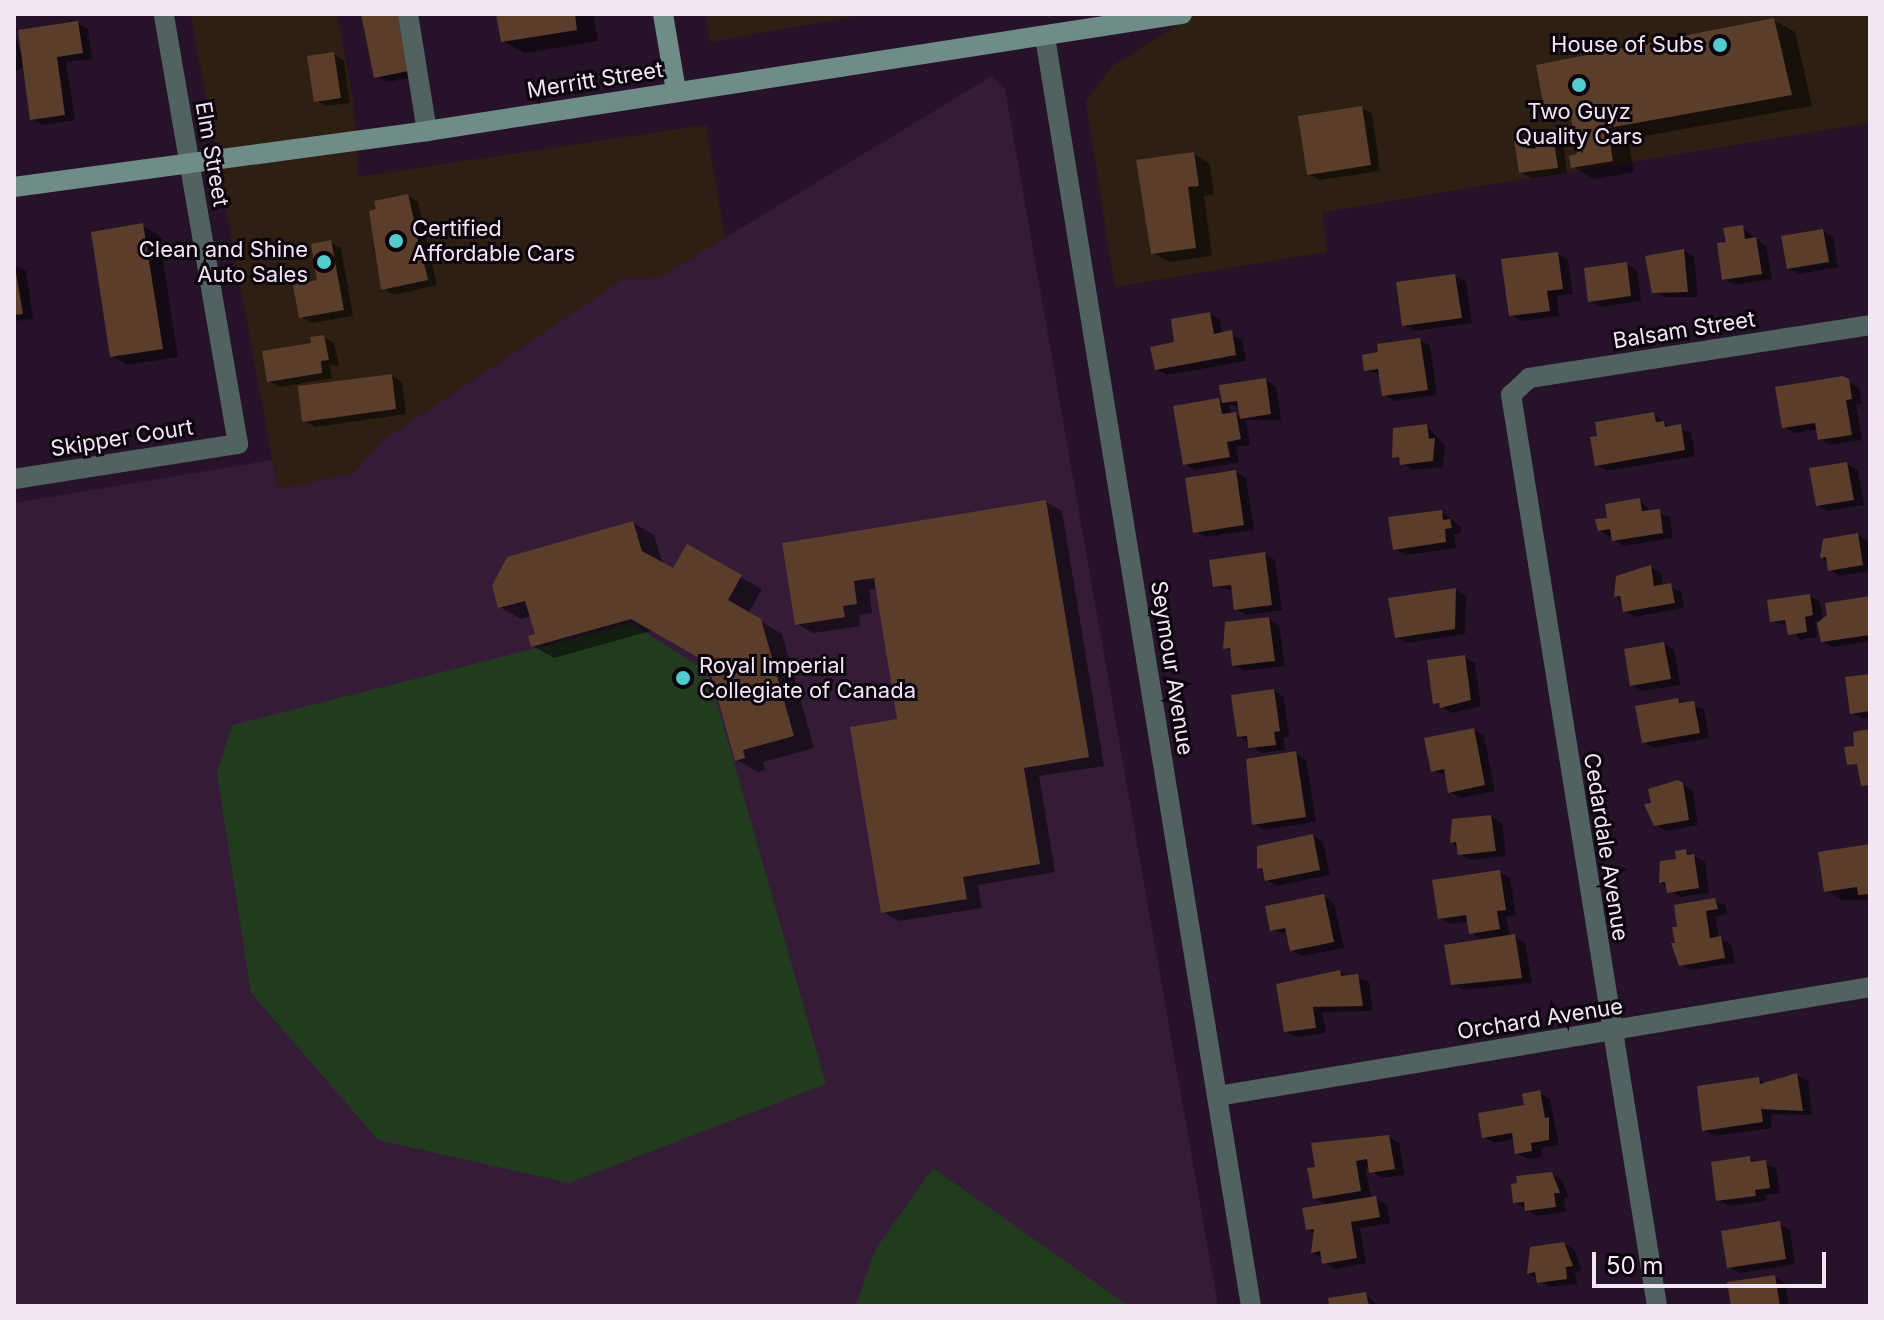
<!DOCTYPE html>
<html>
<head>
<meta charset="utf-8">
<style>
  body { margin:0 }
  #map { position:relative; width:1884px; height:1320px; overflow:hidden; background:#271329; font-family:Inter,sans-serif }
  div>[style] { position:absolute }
  .commercial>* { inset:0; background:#2d2013 }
  .built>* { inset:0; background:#341c37 }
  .green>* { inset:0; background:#223b1f }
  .shadow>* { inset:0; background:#0007 }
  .building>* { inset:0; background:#5a3d2b }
  .street>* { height:20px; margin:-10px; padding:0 10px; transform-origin:10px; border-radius:10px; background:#516361 }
  .secondary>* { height:20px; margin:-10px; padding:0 10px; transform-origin:10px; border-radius:10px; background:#6f8c88 }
  .dots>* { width:22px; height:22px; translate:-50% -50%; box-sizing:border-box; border:4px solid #0b040c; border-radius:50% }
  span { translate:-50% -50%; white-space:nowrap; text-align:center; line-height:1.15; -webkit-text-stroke:6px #0b040c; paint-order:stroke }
  .poi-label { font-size:22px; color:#f3e5f4 }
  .right { translate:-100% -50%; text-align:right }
  .left { translate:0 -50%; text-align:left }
  .street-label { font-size:22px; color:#f3e5f4 }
  .frame { position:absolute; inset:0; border:16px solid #f3e5f4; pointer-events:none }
  .scale { position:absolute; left:1592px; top:1252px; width:234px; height:36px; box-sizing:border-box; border:4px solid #f3e5f4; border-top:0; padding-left:10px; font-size:24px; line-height:28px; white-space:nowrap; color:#f3e5f4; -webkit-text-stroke:6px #0b040c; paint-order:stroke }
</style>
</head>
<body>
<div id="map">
  <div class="commercial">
    <div style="clip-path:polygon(337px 14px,353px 101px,358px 177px,706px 125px,725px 238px,659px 278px,623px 279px,383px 440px,352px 474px,278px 490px,191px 16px)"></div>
    <div style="clip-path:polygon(706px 14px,868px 14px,710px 42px)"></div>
    <div style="clip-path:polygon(1195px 14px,1870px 14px,1870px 123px,1322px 212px,1327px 252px,1115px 287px,1086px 102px,1111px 67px)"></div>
  </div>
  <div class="built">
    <div style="clip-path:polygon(992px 76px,1005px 89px,1218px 1306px,14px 1306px,14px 503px,272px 460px,278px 489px,352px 474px,383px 440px,623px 279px,659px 278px)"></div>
  </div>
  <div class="green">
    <div style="clip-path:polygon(632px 624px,708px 672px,826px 1084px,569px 1183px,378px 1140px,251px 993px,217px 773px,232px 725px)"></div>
    <div style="clip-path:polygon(933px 1168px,1014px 1225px,1129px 1306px,856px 1306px,875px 1250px)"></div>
  </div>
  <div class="shadow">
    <div style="clip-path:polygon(363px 14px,386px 14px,418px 77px,386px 82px,375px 76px)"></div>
    <div style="clip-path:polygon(498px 14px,593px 14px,598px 41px,524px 53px,503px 41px)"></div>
    <div style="clip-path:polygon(1774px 20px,1795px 32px,1812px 106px,1628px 139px,1634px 172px,1594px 179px,1573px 167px,1580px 156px,1573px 118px,1546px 107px,1598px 56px,1597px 51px)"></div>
    <div style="clip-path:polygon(78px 23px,88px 29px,92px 59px,66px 62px,75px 120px,43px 125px,32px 119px,25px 66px,14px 72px,14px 31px,23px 59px)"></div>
    <div style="clip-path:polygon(334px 54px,344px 61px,350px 103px,326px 106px,316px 100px)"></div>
    <div style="clip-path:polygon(1362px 108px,1372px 114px,1380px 171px,1320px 180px,1309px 174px)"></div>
    <div style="clip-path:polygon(1553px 136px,1563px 142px,1567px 173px,1531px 178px,1521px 172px)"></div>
    <div style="clip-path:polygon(1194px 154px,1210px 164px,1214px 194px,1204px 196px,1212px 256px,1169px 262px,1153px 253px)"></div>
    <div style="clip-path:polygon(408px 196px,418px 202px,437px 285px,394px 295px,383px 289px,373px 244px)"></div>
    <div style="clip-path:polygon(143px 226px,159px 235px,178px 357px,128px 365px,112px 356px)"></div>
    <div style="clip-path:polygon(1742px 228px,1766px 246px,1772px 279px,1735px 285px,1724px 279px,1728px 244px)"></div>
    <div style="clip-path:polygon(1823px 231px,1833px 237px,1838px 267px,1799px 274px,1788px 268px)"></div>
    <div style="clip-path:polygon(330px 242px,341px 248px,353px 316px,312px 323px,301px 317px,320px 282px)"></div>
    <div style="clip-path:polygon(1684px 251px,1694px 257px,1698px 297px,1664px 297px,1654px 291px)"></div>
    <div style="clip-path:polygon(1558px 254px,1568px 260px,1573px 294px,1557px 296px,1559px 316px,1522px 321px,1511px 315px)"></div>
    <div style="clip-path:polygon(1626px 264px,1637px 270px,1641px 301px,1601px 307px,1590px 301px)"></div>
    <div style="clip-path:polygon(14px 265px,26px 271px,33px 319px,14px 321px)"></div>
    <div style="clip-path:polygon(1455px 276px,1466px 282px,1472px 323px,1415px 331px,1404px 325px)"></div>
    <div style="clip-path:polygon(1209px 314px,1220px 320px,1222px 334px,1242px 339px,1246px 361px,1167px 375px,1156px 369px)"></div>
    <div style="clip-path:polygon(324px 337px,334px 343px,339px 365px,330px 366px,332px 378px,280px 387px,269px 381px)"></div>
    <div style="clip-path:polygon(1420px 340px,1430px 346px,1437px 395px,1394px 401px,1384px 395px,1381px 375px,1366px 370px)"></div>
    <div style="clip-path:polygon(392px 376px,402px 382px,406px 414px,315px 427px,304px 420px)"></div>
    <div style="clip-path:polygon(1842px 378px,1859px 388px,1862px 404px,1856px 405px,1862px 440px,1830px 445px,1820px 439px,1818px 429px,1794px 433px,1784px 427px)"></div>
    <div style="clip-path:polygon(evenodd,1266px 380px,1276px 387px,1281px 420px,1246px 420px,1250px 445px,1236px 447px,1239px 462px,1195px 470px,1185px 464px,1219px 400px,1224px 403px,1221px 387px,1266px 380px,1229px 405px,1240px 407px,1242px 417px,1231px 414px,1229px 405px)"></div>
    <div style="clip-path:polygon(1654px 414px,1671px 428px,1691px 432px,1695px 456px,1607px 471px,1597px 465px)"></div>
    <div style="clip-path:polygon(1427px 426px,1445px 446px,1443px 467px,1412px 470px,1394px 456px)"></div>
    <div style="clip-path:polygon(1847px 464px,1858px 470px,1864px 505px,1828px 511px,1818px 505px)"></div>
    <div style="clip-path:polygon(1236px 472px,1246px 478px,1254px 530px,1206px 537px,1195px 531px)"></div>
    <div style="clip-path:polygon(1640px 500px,1651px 512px,1670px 517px,1673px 538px,1624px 546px,1599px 530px)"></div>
    <div style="clip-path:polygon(1046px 502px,1062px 511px,1104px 766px,1039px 776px,1055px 872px,978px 885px,982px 908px,899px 921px,883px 912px,899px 720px,878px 588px,869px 590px,872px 613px,859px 615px,860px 626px,813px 633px,797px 624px,784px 545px)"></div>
    <div style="clip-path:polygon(1441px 512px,1461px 527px,1461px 533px,1454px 534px,1456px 548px,1406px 555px,1395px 549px)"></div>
    <div style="clip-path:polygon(633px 523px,654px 535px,663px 565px,673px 571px,687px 547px,762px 589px,748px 614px,782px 634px,814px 748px,763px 762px,765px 770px,758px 772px,737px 760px,709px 662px,654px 630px,554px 658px,533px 646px,537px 636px,532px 616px,521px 619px,500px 607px)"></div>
    <div style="clip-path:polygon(1858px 535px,1868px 541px,1870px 571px,1840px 576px,1830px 570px,1823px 557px)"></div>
    <div style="clip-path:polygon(1265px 554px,1275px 560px,1282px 610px,1246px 615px,1236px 609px,1233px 591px,1215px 586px)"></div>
    <div style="clip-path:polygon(1650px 567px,1661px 573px,1663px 586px,1681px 591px,1684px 608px,1635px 617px,1625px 611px,1616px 596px)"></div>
    <div style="clip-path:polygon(1456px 590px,1466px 596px,1465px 634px,1407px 643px,1396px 637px)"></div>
    <div style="clip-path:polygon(1810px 596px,1820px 602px,1823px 621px,1870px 598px,1870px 641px,1833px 647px,1822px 641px,1819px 621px,1815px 622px,1817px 637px,1800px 640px,1789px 626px,1772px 621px)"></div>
    <div style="clip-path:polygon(1269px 619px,1279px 625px,1285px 666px,1244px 671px,1234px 665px,1232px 652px,1225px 648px)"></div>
    <div style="clip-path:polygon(1664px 644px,1674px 650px,1680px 685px,1642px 691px,1632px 685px)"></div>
    <div style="clip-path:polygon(1464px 657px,1475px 663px,1481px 706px,1452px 713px,1435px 702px)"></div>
    <div style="clip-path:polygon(1870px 676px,1870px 718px,1862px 719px,1852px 713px)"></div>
    <div style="clip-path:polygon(1274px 691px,1284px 697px,1289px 737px,1284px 737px,1285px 750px,1261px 753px,1239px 736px)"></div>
    <div style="clip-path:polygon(1678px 700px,1704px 709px,1709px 738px,1654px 748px,1644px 742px)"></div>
    <div style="clip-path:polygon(1474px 730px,1484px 736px,1495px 791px,1461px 798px,1450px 792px,1447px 776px,1433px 770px)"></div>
    <div style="clip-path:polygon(1296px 753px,1306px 760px,1316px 822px,1264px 830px,1254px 824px)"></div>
    <div style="clip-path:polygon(1683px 785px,1693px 791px,1698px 825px,1666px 831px,1655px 824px)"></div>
    <div style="clip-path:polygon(1491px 817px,1502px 823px,1506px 856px,1471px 860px,1460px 854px,1452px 842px)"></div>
    <div style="clip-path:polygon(1313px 836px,1323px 842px,1330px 875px,1277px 886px,1266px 880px,1258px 862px)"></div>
    <div style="clip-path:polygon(1870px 846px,1870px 900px,1842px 900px,1825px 890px)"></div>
    <div style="clip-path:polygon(1686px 851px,1705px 862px,1709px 893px,1679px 897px,1661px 882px)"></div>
    <div style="clip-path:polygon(1499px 872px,1510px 878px,1516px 915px,1506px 916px,1510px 936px,1525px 942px,1532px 983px,1463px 990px,1452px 984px,1485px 941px,1471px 933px,1469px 921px,1450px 924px,1440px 918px)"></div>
    <div style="clip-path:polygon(1324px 896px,1334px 903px,1344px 948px,1302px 956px,1292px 950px,1289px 934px,1272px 930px)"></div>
    <div style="clip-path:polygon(1715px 900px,1726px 906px,1727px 914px,1715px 916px,1719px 938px,1731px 944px,1735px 963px,1691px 970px,1680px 964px,1680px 928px)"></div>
    <div style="clip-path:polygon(1340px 972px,1369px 982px,1373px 1011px,1322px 1012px,1326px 1033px,1296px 1037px,1285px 1031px)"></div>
    <div style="clip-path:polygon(1797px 1075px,1808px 1081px,1812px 1115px,1771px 1114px,1772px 1128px,1715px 1136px,1704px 1130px,1758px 1079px,1767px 1084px)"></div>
    <div style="clip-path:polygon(1539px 1093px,1550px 1099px,1559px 1145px,1541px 1148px,1542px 1157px,1528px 1159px,1517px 1153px,1515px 1139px,1495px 1143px,1484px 1137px)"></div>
    <div style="clip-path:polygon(1389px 1137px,1399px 1143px,1405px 1175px,1382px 1178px,1365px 1166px,1371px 1198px,1387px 1204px,1390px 1223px,1360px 1228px,1366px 1263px,1334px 1269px,1313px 1252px,1317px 1235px,1307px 1229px,1328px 1206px,1315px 1198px,1310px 1170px)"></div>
    <div style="clip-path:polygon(1750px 1158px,1776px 1168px,1780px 1193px,1765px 1195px,1766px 1201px,1729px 1206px,1718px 1200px)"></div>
    <div style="clip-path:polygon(1551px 1174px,1562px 1180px,1569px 1198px,1564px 1198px,1566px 1212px,1537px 1216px,1515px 1202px)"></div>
    <div style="clip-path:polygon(1780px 1224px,1790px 1230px,1795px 1264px,1739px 1273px,1729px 1267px)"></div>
    <div style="clip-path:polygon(1564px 1244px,1575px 1250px,1582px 1271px,1575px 1272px,1577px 1284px,1549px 1287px,1529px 1273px)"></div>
    <div style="clip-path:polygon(1775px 1277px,1785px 1283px,1789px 1306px,1733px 1306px)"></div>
    <div style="clip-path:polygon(1366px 1294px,1378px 1306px,1331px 1306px)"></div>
  </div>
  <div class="building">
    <div style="clip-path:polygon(361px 14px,398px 14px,408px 71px,374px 78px)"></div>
    <div style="clip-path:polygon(496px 14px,575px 14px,577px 30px,501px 42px)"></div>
    <div style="clip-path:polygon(1774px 18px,1792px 95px,1608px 128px,1613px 161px,1571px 168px,1569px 156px,1577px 154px,1569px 104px,1544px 108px,1536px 65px)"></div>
    <div style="clip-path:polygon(78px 21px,83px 53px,57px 57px,65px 115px,30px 120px,18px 30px)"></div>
    <div style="clip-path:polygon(334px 52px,341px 98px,314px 102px,307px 56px)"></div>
    <div style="clip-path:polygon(1362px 106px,1371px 165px,1307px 175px,1298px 116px)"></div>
    <div style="clip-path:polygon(1553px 134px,1558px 168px,1519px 173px,1514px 139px)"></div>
    <div style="clip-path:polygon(1194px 152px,1199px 186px,1188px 187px,1196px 248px,1151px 254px,1136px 160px)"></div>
    <div style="clip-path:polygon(408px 194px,428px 280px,381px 290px,369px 211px,376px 209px,374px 201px)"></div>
    <div style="clip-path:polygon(143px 223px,163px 349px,110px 357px,91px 232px)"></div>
    <div style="clip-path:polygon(1743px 225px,1745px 239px,1756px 237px,1762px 274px,1722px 280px,1717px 243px,1726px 242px,1723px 228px)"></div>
    <div style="clip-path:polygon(1823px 229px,1829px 262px,1787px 269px,1781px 236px)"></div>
    <div style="clip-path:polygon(331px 240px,344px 310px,299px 318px,293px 285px,317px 280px,311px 244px)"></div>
    <div style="clip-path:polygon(1684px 249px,1688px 292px,1652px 293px,1645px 256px)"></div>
    <div style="clip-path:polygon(1558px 252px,1563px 289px,1547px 291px,1550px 311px,1509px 316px,1501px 259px)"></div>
    <div style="clip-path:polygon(14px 261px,23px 314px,14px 315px)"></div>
    <div style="clip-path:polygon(1627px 262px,1631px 296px,1588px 302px,1584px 268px)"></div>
    <div style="clip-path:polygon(1455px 274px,1462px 318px,1402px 326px,1396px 282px)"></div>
    <div style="clip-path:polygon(1210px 312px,1214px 334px,1232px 330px,1236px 355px,1155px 370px,1150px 347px,1174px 342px,1171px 319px)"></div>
    <div style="clip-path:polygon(324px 335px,329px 360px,321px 361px,322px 373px,267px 382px,262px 351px,311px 343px,310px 337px)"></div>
    <div style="clip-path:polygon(1420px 338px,1428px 390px,1382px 396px,1378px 369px,1364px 371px,1362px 355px,1378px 352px,1377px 344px)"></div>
    <div style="clip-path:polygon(392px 374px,396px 409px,302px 422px,298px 386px)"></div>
    <div style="clip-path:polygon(1843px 376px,1849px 379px,1852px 399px,1846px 400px,1852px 435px,1818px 440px,1815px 423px,1782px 428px,1775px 387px)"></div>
    <div style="clip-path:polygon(1266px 378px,1271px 414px,1240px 419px,1237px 401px,1222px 403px,1219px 385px)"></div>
    <div style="clip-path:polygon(1219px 398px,1222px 414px,1236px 412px,1241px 439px,1227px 442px,1230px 457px,1183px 465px,1173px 406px)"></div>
    <div style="clip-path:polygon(1654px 412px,1656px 422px,1664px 421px,1665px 427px,1681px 424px,1685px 450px,1595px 466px,1590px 437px,1597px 436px,1595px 422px)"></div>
    <div style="clip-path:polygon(1427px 424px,1429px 439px,1435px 438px,1433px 461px,1400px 465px,1399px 457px,1392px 458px,1393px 428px)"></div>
    <div style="clip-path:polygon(1847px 462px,1854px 500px,1816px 506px,1809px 468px)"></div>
    <div style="clip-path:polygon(1236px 470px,1244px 525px,1193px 533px,1185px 478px)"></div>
    <div style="clip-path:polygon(1640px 498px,1642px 511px,1660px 509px,1663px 533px,1612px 541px,1610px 529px,1598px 531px,1595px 519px,1607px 518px,1605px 504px)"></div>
    <div style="clip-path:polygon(1046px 500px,1089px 757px,1024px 768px,1040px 864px,963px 877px,967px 899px,881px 913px,850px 727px,897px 719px,874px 578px,854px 581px,857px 604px,843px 606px,845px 617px,795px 625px,782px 543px)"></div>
    <div style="clip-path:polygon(1442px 510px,1443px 520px,1450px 519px,1452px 528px,1445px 529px,1446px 542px,1393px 550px,1388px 517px)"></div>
    <div style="clip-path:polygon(633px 521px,642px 551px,673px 568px,687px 544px,742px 575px,728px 600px,761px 619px,794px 736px,743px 750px,745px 758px,735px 761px,708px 663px,631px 619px,531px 647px,528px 636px,535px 634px,525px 601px,498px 608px,492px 586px,507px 557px)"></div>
    <div style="clip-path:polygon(1858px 533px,1863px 565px,1828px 571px,1826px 557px,1820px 558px,1823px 539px)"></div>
    <div style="clip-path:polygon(1265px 552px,1272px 605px,1234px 610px,1231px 585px,1213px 587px,1209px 560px)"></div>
    <div style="clip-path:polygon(1651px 565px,1654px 586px,1671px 583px,1675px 603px,1623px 612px,1620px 596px,1614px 597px,1616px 576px)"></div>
    <div style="clip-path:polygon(1456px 588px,1455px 629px,1395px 638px,1388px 598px)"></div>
    <div style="clip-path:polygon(1810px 594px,1813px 615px,1805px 617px,1807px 632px,1788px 635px,1785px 620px,1770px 622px,1767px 600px)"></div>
    <div style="clip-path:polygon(1870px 596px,1870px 635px,1821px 642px,1817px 623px,1827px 615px,1825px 603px)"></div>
    <div style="clip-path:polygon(1269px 617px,1275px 661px,1232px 666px,1230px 648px,1223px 649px,1225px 622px)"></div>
    <div style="clip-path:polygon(1664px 642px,1671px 679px,1630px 686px,1624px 649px)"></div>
    <div style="clip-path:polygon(1465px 655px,1471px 700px,1440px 708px,1439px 703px,1433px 704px,1427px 660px)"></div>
    <div style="clip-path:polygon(1870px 674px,1870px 711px,1850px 714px,1845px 677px)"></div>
    <div style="clip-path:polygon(1274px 689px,1280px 731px,1274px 732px,1276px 745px,1248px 748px,1247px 736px,1237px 737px,1231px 695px)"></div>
    <div style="clip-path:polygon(1678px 698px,1679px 703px,1694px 701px,1700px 733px,1642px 743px,1635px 706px)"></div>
    <div style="clip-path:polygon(1474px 728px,1485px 785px,1448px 793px,1444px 769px,1431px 772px,1424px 738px)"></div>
    <div style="clip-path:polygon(1870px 729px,1870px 785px,1861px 786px,1857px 764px,1847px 765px,1844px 747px,1854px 746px,1853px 732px)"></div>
    <div style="clip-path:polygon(1296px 751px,1306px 817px,1252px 825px,1246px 759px)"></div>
    <div style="clip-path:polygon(1678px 780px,1683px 783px,1689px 820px,1654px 826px,1644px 804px,1651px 803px,1648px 789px)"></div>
    <div style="clip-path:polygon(1491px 815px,1496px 851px,1458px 855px,1456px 842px,1450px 843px,1452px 819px)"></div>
    <div style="clip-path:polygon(1313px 834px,1320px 870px,1265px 881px,1262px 868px,1257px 869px,1257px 846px)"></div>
    <div style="clip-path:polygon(1870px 844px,1870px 894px,1858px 895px,1857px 887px,1824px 892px,1818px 852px)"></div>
    <div style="clip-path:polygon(1686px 849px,1687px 855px,1694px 854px,1699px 888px,1667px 893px,1665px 882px,1659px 883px,1660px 861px,1676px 859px,1675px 851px)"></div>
    <div style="clip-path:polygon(1500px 870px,1506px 910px,1497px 911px,1500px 929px,1469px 934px,1466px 915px,1438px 919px,1432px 880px)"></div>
    <div style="clip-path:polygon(1324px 894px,1334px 942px,1290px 951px,1285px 928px,1270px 931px,1265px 906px)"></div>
    <div style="clip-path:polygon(1715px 898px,1718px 909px,1706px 911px,1710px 938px,1721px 936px,1725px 958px,1679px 966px,1671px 943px,1675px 943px,1672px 927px,1677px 927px,1674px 905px)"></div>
    <div style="clip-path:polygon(1515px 934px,1522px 978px,1451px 985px,1444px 945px)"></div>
    <div style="clip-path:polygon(1340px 970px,1341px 976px,1358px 974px,1363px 1006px,1313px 1007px,1316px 1028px,1284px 1032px,1276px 984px)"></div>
    <div style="clip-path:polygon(1797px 1073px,1803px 1111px,1761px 1109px,1763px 1122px,1702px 1131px,1697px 1086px,1759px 1077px,1760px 1084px)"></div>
    <div style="clip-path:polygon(1540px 1090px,1545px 1118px,1549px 1117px,1549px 1140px,1531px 1143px,1532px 1151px,1515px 1154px,1512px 1133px,1482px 1138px,1478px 1113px,1524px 1105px,1522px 1094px)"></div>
    <div style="clip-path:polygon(1389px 1135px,1395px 1169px,1369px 1173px,1367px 1159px,1356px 1161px,1361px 1191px,1313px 1199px,1307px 1168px,1315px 1167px,1311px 1143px)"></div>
    <div style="clip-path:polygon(1750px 1156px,1751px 1162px,1766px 1160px,1770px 1188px,1755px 1190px,1756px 1196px,1716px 1201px,1711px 1162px)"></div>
    <div style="clip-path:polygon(1552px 1172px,1560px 1193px,1554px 1193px,1556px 1207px,1525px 1211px,1524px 1202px,1513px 1203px,1511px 1184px,1517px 1183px,1516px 1176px)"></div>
    <div style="clip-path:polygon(1376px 1196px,1380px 1217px,1351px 1222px,1357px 1258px,1322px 1264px,1320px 1251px,1311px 1253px,1314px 1229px,1306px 1230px,1302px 1208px)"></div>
    <div style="clip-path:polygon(1780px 1221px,1786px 1259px,1727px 1268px,1721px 1231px)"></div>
    <div style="clip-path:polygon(1564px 1242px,1573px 1266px,1566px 1267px,1567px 1279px,1537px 1283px,1535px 1272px,1527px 1274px,1530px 1247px)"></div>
    <div style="clip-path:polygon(1775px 1275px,1780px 1306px,1731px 1306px,1727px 1282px)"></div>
    <div style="clip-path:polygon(1366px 1292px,1369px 1306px,1329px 1306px,1328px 1298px)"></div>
  </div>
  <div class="street">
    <div style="left:408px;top:14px;width:119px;rotate:80.8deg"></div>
    <div style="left:1045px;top:37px;width:1286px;rotate:80.78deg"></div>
    <div style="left:14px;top:479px;width:227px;rotate:-8.9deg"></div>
    <div style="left:238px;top:444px;width:436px;rotate:-99.8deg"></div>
    <div style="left:1218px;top:1096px;width:661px;rotate:-9.49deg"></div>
    <div style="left:1657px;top:1306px;width:923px;rotate:-99.1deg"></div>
    <div style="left:1511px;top:395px;width:25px;rotate:-43deg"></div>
    <div style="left:1529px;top:378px;width:345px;rotate:-8.8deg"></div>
  </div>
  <div class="secondary">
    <div style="left:663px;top:14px;width:78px;rotate:80.4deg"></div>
    <div style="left:14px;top:187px;width:417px;rotate:-7.7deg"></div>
    <div style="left:427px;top:131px;width:764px;rotate:-8.81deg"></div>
  </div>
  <div class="dots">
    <div style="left:1720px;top:45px;background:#52cdcd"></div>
    <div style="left:1579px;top:85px;background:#52cdcd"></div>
    <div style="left:396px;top:241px;background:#52cdcd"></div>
    <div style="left:324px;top:262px;background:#52cdcd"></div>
    <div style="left:683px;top:678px;background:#52cdcd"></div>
  </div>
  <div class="poi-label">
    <span class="right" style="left:1704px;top:45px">House of Subs</span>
    <span style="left:1579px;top:124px">Two Guyz<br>Quality Cars</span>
    <span class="left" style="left:412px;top:241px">Certified<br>Affordable Cars</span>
    <span class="right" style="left:308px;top:262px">Clean and Shine<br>Auto Sales</span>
    <span class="left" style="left:699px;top:678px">Royal Imperial<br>Collegiate of Canada</span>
  </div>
  <div class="street-label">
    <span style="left:595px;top:80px;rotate:-9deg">Merritt Street</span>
    <span style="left:212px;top:154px;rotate:80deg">Elm Street</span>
    <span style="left:1684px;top:330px;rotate:-9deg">Balsam Street</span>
    <span style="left:122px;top:438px;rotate:-9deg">Skipper Court</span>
    <span style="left:1172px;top:668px;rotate:81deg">Seymour Avenue</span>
    <span style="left:1606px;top:847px;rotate:81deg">Cedardale Avenue</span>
    <span style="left:1540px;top:1019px;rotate:-9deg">Orchard Avenue</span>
  </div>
  <div class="frame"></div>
  <div class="scale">50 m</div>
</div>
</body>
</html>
